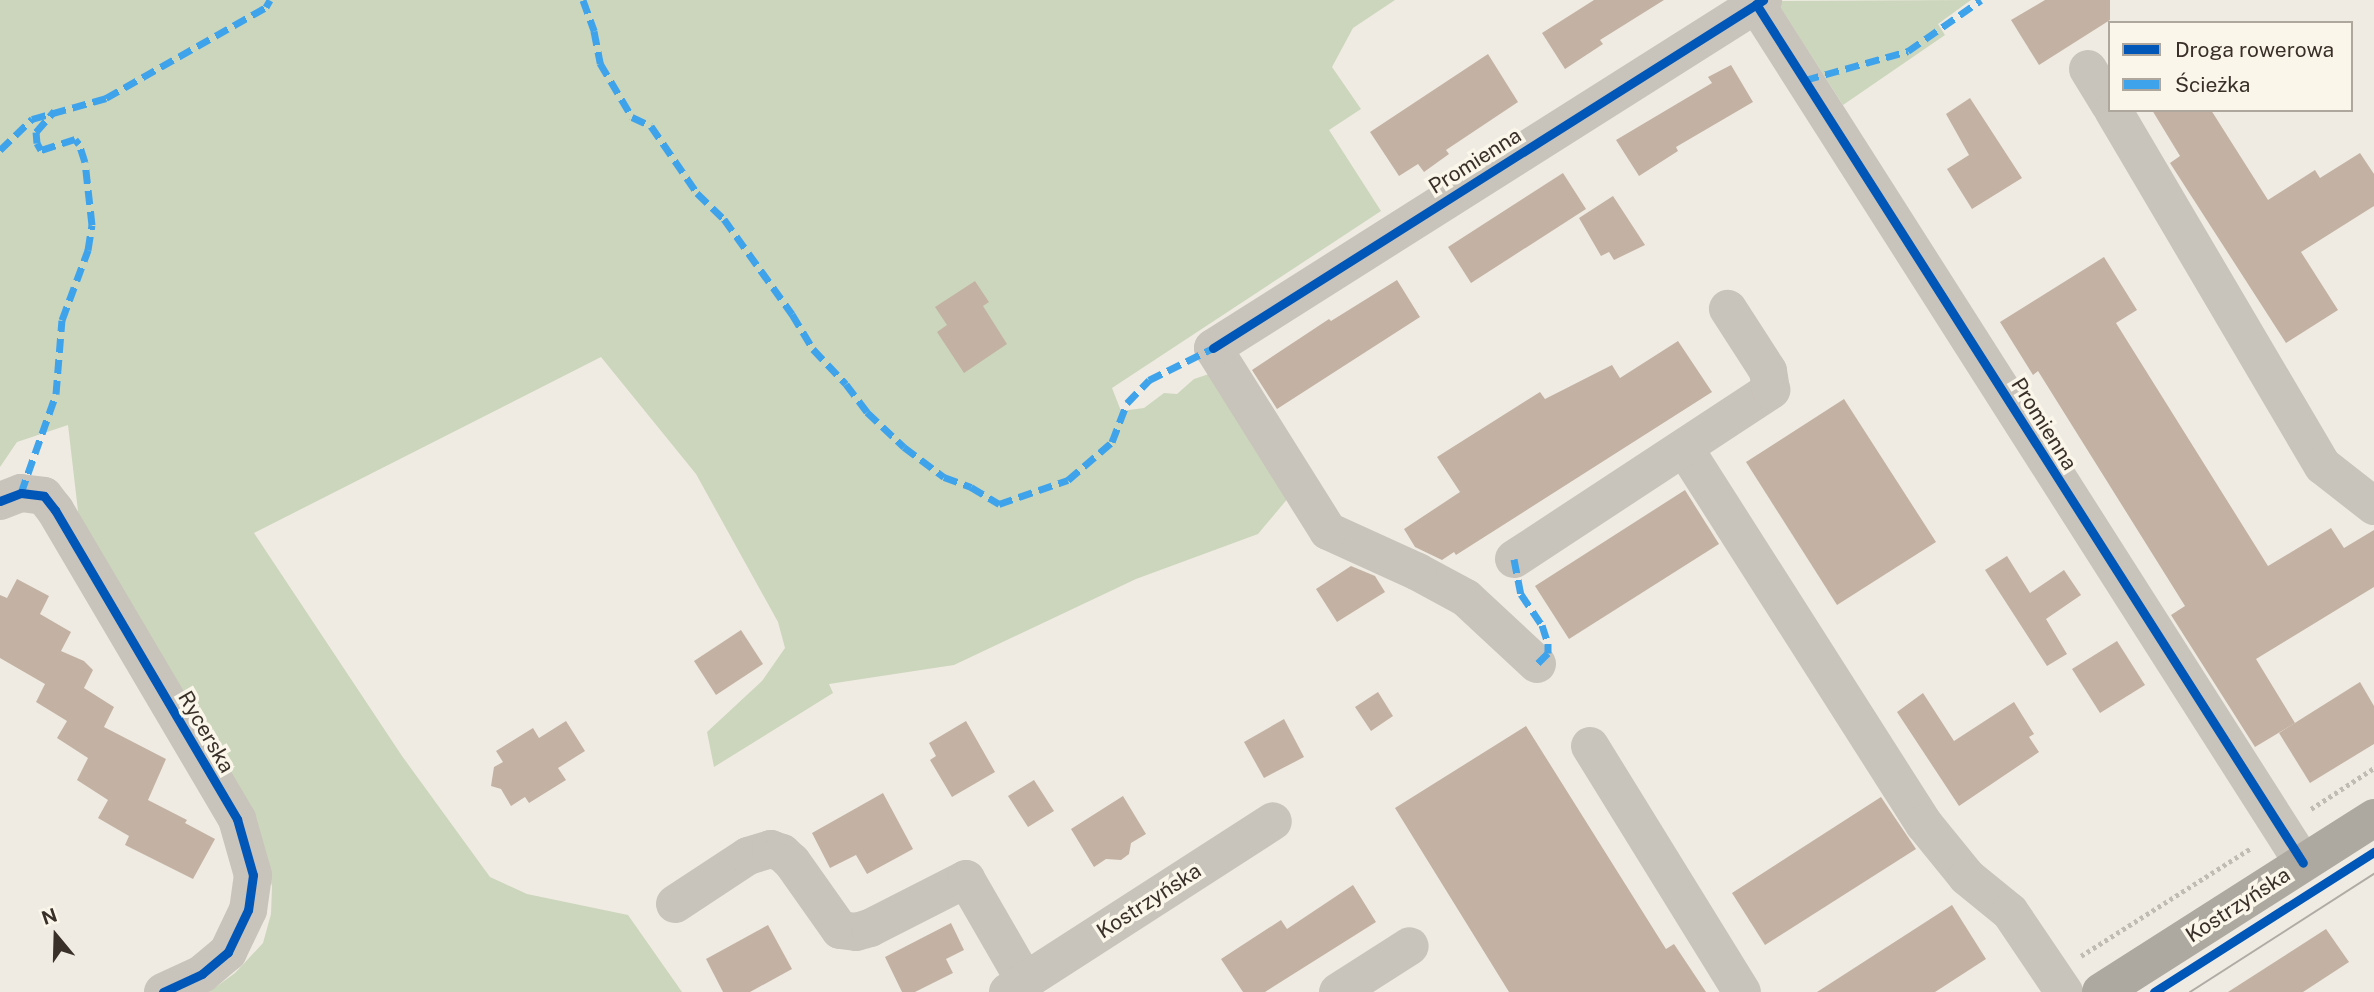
<!DOCTYPE html>
<html>
<head>
<meta charset="utf-8">
<style>
  body { margin:0 }
  #map { position:relative; width:2374px; height:992px; overflow:hidden; background:#efebe2; font-family:"Public Sans",sans-serif }
  div>[style] { position:absolute }
  .green>* { inset:0; background:#ccd6bc }
  .building>* { inset:0; background:#c3b2a3 }
  .path>* { height:4.5px; margin-top:-2.25px; transform-origin:0; background:repeating-linear-gradient(90deg,#c1bcb3 0 3.5px,transparent 0 7px) }
  .minor>* { height:38px; margin:-19px; padding:0 19px; transform-origin:19px; border-radius:19px; background:#c8c3bb }
  .major>* { height:38px; margin:-19px; padding:0 19px; transform-origin:19px; border-radius:19px; background:#ada8a0 }
  .tram>* { height:2px; margin:-1px; padding:0 1px; transform-origin:1px; border-radius:1px; background:#b0aca5 }
  .quiet>* { height:7px; margin-top:-3.5px; transform-origin:0; background:repeating-linear-gradient(90deg,#3fa3eb 0 14px,transparent 0 21px) }
  .cycleway>* { height:9px; margin:-4.5px; padding:0 4.5px; transform-origin:4.5px; border-radius:4.5px; background:#0057b8 }
  span { translate:-50% -50%; white-space:nowrap; text-align:center; line-height:1.15; -webkit-text-stroke:7px #fbf6ea; paint-order:stroke }
  .street-label { font-size:21px; color:#393129 }
  .legend { position:absolute; left:2108px; top:21px; width:245px; height:91px; box-sizing:border-box; background:#fbf6ea; border:2px solid #ada79d; margin:0; padding:9px 12px; list-style:none; font-size:21px; color:#393129 }
  .legend li { display:flex; align-items:center; gap:14px; height:35px }
  .legend b { width:35px; border:2px solid #ada79d }
  .north { position:absolute; left:21px; top:901px; width:70px; height:70px; -webkit-text-stroke:5px #fbf6ea; paint-order:stroke; rotate:341deg; font-size:19px; font-weight:700; line-height:28px; text-align:center; color:#393129 }
  .north::after { content:''; display:block; margin:auto; width:24px; height:32px; background:#393129; clip-path:polygon(50% 0,100% 100%,50% 72%,0 100%) }
</style>
</head>
<body>
<div id="map">
  <div class="green">
    <div style="clip-path:polygon(0 0,1395px 0,1353px 28px,1332px 67px,1361px 109px,1329px 130px,1381px 211px,1112px 388px,1121px 411px,1144px 408px,1164px 393px,1177px 394px,1194px 379px,1218px 371px,1289px 497px,1258px 534px,1136px 579px,954px 665px,829px 684px,833px 693px,714px 767px,707px 732px,762px 681px,785px 648px,778px 622px,696px 474px,601px 357px,254px 533px,402px 756px,490px 877px,527px 894px,628px 915px,682px 992px,209px 992px,235px 973px,263px 943px,271px 914px,272px 886px,258px 847px,81px 537px,68px 425px,17px 442px,0 467px)"></div>
    <div style="clip-path:polygon(1971px 0,1938px 24px,1945px 35px,1843px 105px,1776px 1px)"></div>
  </div>
  <div class="building">
    <div style="clip-path:polygon(1594px 0,1664px 0,1600px 40px,1603px 44px,1565px 69px,1542px 33px)"></div>
    <div style="clip-path:polygon(2045px 0,2110px 0,2110px 20px,2039px 65px,2011px 20px)"></div>
    <div style="clip-path:polygon(1488px 54px,1518px 102px,1446px 150px,1449px 154px,1424px 172px,1418px 164px,1399px 176px,1370px 132px)"></div>
    <div style="clip-path:polygon(1731px 65px,1753px 102px,1676px 147px,1678px 151px,1639px 176px,1616px 140px,1712px 83px,1708px 77px)"></div>
    <div style="clip-path:polygon(1970px 98px,2022px 178px,1972px 209px,1947px 169px,1969px 155px,1946px 114px)"></div>
    <div style="clip-path:polygon(2152px 110px,2211px 110px,2268px 200px,2315px 170px,2320px 178px,2360px 153px,2374px 174px,2374px 206px,2301px 252px,2338px 310px,2286px 343px,2170px 163px,2180px 156px)"></div>
    <div style="clip-path:polygon(1563px 173px,1586px 209px,1471px 283px,1448px 247px)"></div>
    <div style="clip-path:polygon(1613px 196px,1645px 245px,1614px 260px,1609px 252px,1601px 256px,1579px 218px)"></div>
    <div style="clip-path:polygon(2104px 257px,2137px 310px,2116px 323px,2268px 566px,2331px 528px,2344px 548px,2374px 530px,2374px 587px,2256px 659px,2295px 723px,2255px 747px,2171px 615px,2185px 606px,2038px 371px,2033px 375px,2000px 322px)"></div>
    <div style="clip-path:polygon(1397px 280px,1420px 317px,1277px 409px,1252px 370px,1329px 319px,1331px 321px)"></div>
    <div style="clip-path:polygon(975px 281px,989px 302px,983px 306px,1007px 344px,964px 373px,937px 332px,947px 325px,935px 307px)"></div>
    <div style="clip-path:polygon(1678px 341px,1712px 392px,1456px 555px,1454px 552px,1442px 560px,1415px 547px,1404px 529px,1460px 492px,1437px 457px,1540px 392px,1545px 399px,1612px 365px,1620px 378px)"></div>
    <div style="clip-path:polygon(1844px 399px,1936px 542px,1837px 605px,1746px 462px)"></div>
    <div style="clip-path:polygon(1685px 490px,1719px 544px,1569px 639px,1535px 586px)"></div>
    <div style="clip-path:polygon(2007px 556px,2030px 593px,2064px 570px,2081px 595px,2046px 619px,2067px 654px,2047px 666px,1985px 570px)"></div>
    <div style="clip-path:polygon(1351px 566px,1375px 576px,1385px 592px,1337px 622px,1316px 589px)"></div>
    <div style="clip-path:polygon(17px 579px,49px 596px,40px 614px,71px 632px,61px 651px,84px 661px,93px 670px,84px 688px,114px 707px,104px 727px,166px 759px,148px 800px,187px 820px,185px 823px,215px 839px,193px 879px,125px 845px,129px 836px,98px 818px,108px 800px,77px 780px,88px 758px,57px 738px,67px 721px,36px 702px,45px 684px,0 658px,0 595px,7px 598px)"></div>
    <div style="clip-path:polygon(741px 630px,763px 664px,716px 695px,694px 661px)"></div>
    <div style="clip-path:polygon(2117px 641px,2145px 685px,2100px 713px,2072px 669px)"></div>
    <div style="clip-path:polygon(2360px 682px,2374px 706px,2374px 744px,2310px 783px,2279px 733px)"></div>
    <div style="clip-path:polygon(1378px 692px,1393px 716px,1371px 731px,1355px 707px)"></div>
    <div style="clip-path:polygon(1923px 693px,1954px 741px,2014px 702px,2034px 734px,2029px 737px,2039px 752px,1959px 806px,1897px 712px)"></div>
    <div style="clip-path:polygon(1284px 719px,1304px 757px,1264px 778px,1244px 742px)"></div>
    <div style="clip-path:polygon(566px 721px,585px 751px,558px 768px,566px 780px,529px 803px,525px 797px,511px 806px,501px 789px,491px 786px,494px 767px,503px 762px,496px 751px,533px 728px,539px 738px)"></div>
    <div style="clip-path:polygon(966px 721px,995px 772px,952px 797px,930px 760px,936px 756px,929px 743px)"></div>
    <div style="clip-path:polygon(1526px 726px,1666px 949px,1674px 944px,1706px 992px,1509px 992px,1395px 808px)"></div>
    <div style="clip-path:polygon(1034px 780px,1054px 811px,1028px 827px,1008px 796px)"></div>
    <div style="clip-path:polygon(883px 793px,913px 849px,867px 874px,856px 855px,830px 868px,812px 833px)"></div>
    <div style="clip-path:polygon(1123px 796px,1146px 834px,1131px 843px,1129px 854px,1121px 860px,1106px 859px,1094px 867px,1071px 829px)"></div>
    <div style="clip-path:polygon(1881px 797px,1916px 849px,1765px 945px,1732px 893px)"></div>
    <div style="clip-path:polygon(1353px 885px,1376px 922px,1265px 992px,1243px 992px,1221px 959px,1281px 920px,1287px 929px)"></div>
    <div style="clip-path:polygon(1952px 905px,1986px 959px,1935px 992px,1817px 992px)"></div>
    <div style="clip-path:polygon(951px 923px,964px 950px,946px 959px,953px 973px,915px 992px,902px 992px,885px 957px)"></div>
    <div style="clip-path:polygon(768px 925px,792px 969px,750px 992px,723px 992px,706px 959px)"></div>
    <div style="clip-path:polygon(2326px 929px,2349px 962px,2303px 992px,2228px 992px)"></div>
  </div>
  <div class="path">
    <div style="left:2311px;top:809px;width:75px;rotate:-33.1deg"></div>
    <div style="left:2081px;top:956px;width:201px;rotate:-32.4deg"></div>
  </div>
  <div class="minor">
    <div style="left:1756px;top:4px;width:1018px;rotate:57.51deg"></div>
    <div style="left:2088px;top:69px;width:42px;rotate:58.6deg"></div>
    <div style="left:2113px;top:110px;width:413px;rotate:59.5deg"></div>
    <div style="left:2323px;top:466px;width:65px;rotate:38.1deg"></div>
    <div style="left:1685px;top:449px;width:445px;rotate:57.5deg"></div>
    <div style="left:1924px;top:824px;width:68px;rotate:50.9deg"></div>
    <div style="left:1967px;top:877px;width:55px;rotate:39.1deg"></div>
    <div style="left:2010px;top:912px;width:97px;rotate:56deg"></div>
    <div style="left:0;top:501px;width:22px;rotate:-21deg"></div>
    <div style="left:21px;top:493px;width:23px;rotate:7deg"></div>
    <div style="left:44px;top:496px;width:18px;rotate:52deg"></div>
    <div style="left:55px;top:510px;width:359px;rotate:59.5deg"></div>
    <div style="left:237px;top:819px;width:58px;rotate:74.1deg"></div>
    <div style="left:253px;top:875px;width:35px;rotate:98deg"></div>
    <div style="left:248px;top:910px;width:47px;rotate:115.5deg"></div>
    <div style="left:228px;top:952px;width:34px;rotate:140deg"></div>
    <div style="left:202px;top:974px;width:43px;rotate:155.2deg"></div>
    <div style="left:1514px;top:559px;width:308px;rotate:-33.3deg"></div>
    <div style="left:1771px;top:390px;width:19px;rotate:-99deg"></div>
    <div style="left:1768px;top:371px;width:74px;rotate:-122.8deg"></div>
    <div style="left:1537px;top:664px;width:97px;rotate:-137.1deg"></div>
    <div style="left:1466px;top:598px;width:55px;rotate:-151.6deg"></div>
    <div style="left:1418px;top:572px;width:99px;rotate:-155.5deg"></div>
    <div style="left:1328px;top:531px;width:216px;rotate:-122.1deg"></div>
    <div style="left:1213px;top:348px;width:651px;rotate:-32.32deg"></div>
    <div style="left:1590px;top:746px;width:289px;rotate:58.3deg"></div>
    <div style="left:675px;top:904px;width:87px;rotate:-33.3deg"></div>
    <div style="left:748px;top:856px;width:24px;rotate:-17deg"></div>
    <div style="left:771px;top:849px;width:12px;rotate:20deg"></div>
    <div style="left:782px;top:853px;width:13px;rotate:42deg"></div>
    <div style="left:792px;top:862px;width:83px;rotate:54.8deg"></div>
    <div style="left:840px;top:930px;width:16px;rotate:7deg"></div>
    <div style="left:856px;top:932px;width:15px;rotate:-16deg"></div>
    <div style="left:870px;top:928px;width:108px;rotate:-27deg"></div>
    <div style="left:966px;top:879px;width:118px;rotate:60deg"></div>
    <div style="left:1008px;top:992px;width:315px;rotate:-32.8deg"></div>
    <div style="left:1338px;top:992px;width:85px;rotate:-32.6deg"></div>
  </div>
  <div class="major">
    <div style="left:2101px;top:992px;width:324px;rotate:-32.5deg"></div>
  </div>
  <div class="tram">
    <div style="left:2190px;top:992px;width:219px;rotate:-32.7deg"></div>
  </div>
  <div class="quiet">
    <div style="left:583px;top:0;width:33px;rotate:70deg"></div>
    <div style="left:594px;top:31px;width:33px;rotate:79deg"></div>
    <div style="left:600px;top:63px;width:63px;rotate:59.3deg"></div>
    <div style="left:632px;top:117px;width:21px;rotate:25deg"></div>
    <div style="left:651px;top:126px;width:81px;rotate:55.5deg"></div>
    <div style="left:697px;top:193px;width:37px;rotate:44deg"></div>
    <div style="left:724px;top:219px;width:117px;rotate:54.4deg"></div>
    <div style="left:792px;top:314px;width:41px;rotate:59deg"></div>
    <div style="left:813px;top:349px;width:48px;rotate:46.7deg"></div>
    <div style="left:846px;top:384px;width:35px;rotate:53deg"></div>
    <div style="left:867px;top:412px;width:51px;rotate:43.4deg"></div>
    <div style="left:904px;top:447px;width:50px;rotate:36.9deg"></div>
    <div style="left:944px;top:477px;width:29px;rotate:20deg"></div>
    <div style="left:971px;top:487px;width:33px;rotate:31deg"></div>
    <div style="left:999px;top:504px;width:73px;rotate:-19.2deg"></div>
    <div style="left:1068px;top:480px;width:58px;rotate:-40.8deg"></div>
    <div style="left:1112px;top:442px;width:42px;rotate:-69deg"></div>
    <div style="left:1127px;top:403px;width:32px;rotate:-46deg"></div>
    <div style="left:1149px;top:380px;width:72px;rotate:-26.6deg"></div>
    <div style="left:1805px;top:80px;width:107px;rotate:-15.7deg"></div>
    <div style="left:1908px;top:51px;width:89px;rotate:-34.9deg"></div>
    <div style="left:0;top:150px;width:45px;rotate:-44.1deg"></div>
    <div style="left:32px;top:119px;width:77px;rotate:-15.8deg"></div>
    <div style="left:106px;top:98px;width:184px;rotate:-29.6deg"></div>
    <div style="left:266px;top:7px;width:8px;rotate:-60deg"></div>
    <div style="left:21px;top:493px;width:105px;rotate:-70.5deg"></div>
    <div style="left:56px;top:394px;width:74px;rotate:-85.4deg"></div>
    <div style="left:62px;top:320px;width:75px;rotate:-69.6deg"></div>
    <div style="left:88px;top:250px;width:25px;rotate:-81deg"></div>
    <div style="left:92px;top:225px;width:63px;rotate:-96.3deg"></div>
    <div style="left:85px;top:162px;width:19px;rotate:-108deg"></div>
    <div style="left:79px;top:144px;width:6px;rotate:-129deg"></div>
    <div style="left:75px;top:139px;width:36px;rotate:162deg"></div>
    <div style="left:41px;top:150px;width:8px;rotate:-120deg"></div>
    <div style="left:37px;top:143px;width:11px;rotate:-95deg"></div>
    <div style="left:36px;top:132px;width:28px;rotate:-49deg"></div>
    <div style="left:1514px;top:559px;width:36px;rotate:79deg"></div>
    <div style="left:1521px;top:594px;width:37px;rotate:56deg"></div>
    <div style="left:1542px;top:625px;width:19px;rotate:72deg"></div>
    <div style="left:1548px;top:643px;width:10px;rotate:90deg"></div>
    <div style="left:1548px;top:653px;width:16px;rotate:135deg"></div>
  </div>
  <div class="cycleway">
    <div style="left:1756px;top:4px;width:1018px;rotate:57.51deg"></div>
    <div style="left:1213px;top:348px;width:651px;rotate:-32.32deg"></div>
    <div style="left:0;top:501px;width:22px;rotate:-21deg"></div>
    <div style="left:21px;top:493px;width:23px;rotate:7deg"></div>
    <div style="left:44px;top:496px;width:18px;rotate:52deg"></div>
    <div style="left:55px;top:510px;width:359px;rotate:59.5deg"></div>
    <div style="left:237px;top:819px;width:58px;rotate:74.1deg"></div>
    <div style="left:253px;top:875px;width:35px;rotate:98deg"></div>
    <div style="left:248px;top:910px;width:47px;rotate:115.5deg"></div>
    <div style="left:228px;top:952px;width:34px;rotate:140deg"></div>
    <div style="left:202px;top:974px;width:43px;rotate:155.2deg"></div>
    <div style="left:2154px;top:992px;width:261px;rotate:-32.5deg"></div>
  </div>
  <div class="street-label">
    <span style="left:1475px;top:161px;rotate:-32deg">Promienna</span>
    <span style="left:2044px;top:424px;rotate:58deg">Promienna</span>
    <span style="left:206px;top:732px;rotate:60deg">Rycerska</span>
    <span style="left:1149px;top:901px;rotate:-33deg">Kostrzyńska</span>
    <span style="left:2238px;top:905px;rotate:-33deg">Kostrzyńska</span>
  </div>
  <ul class="legend">
  <li><b style="height:9px;background:#0057b8"></b>Droga rowerowa</li>
  <li><b style="height:9px;background:#3fa3eb"></b>Ścieżka</li>
  </ul>
  <div class="north">N</div>
</div>
</body>
</html>
